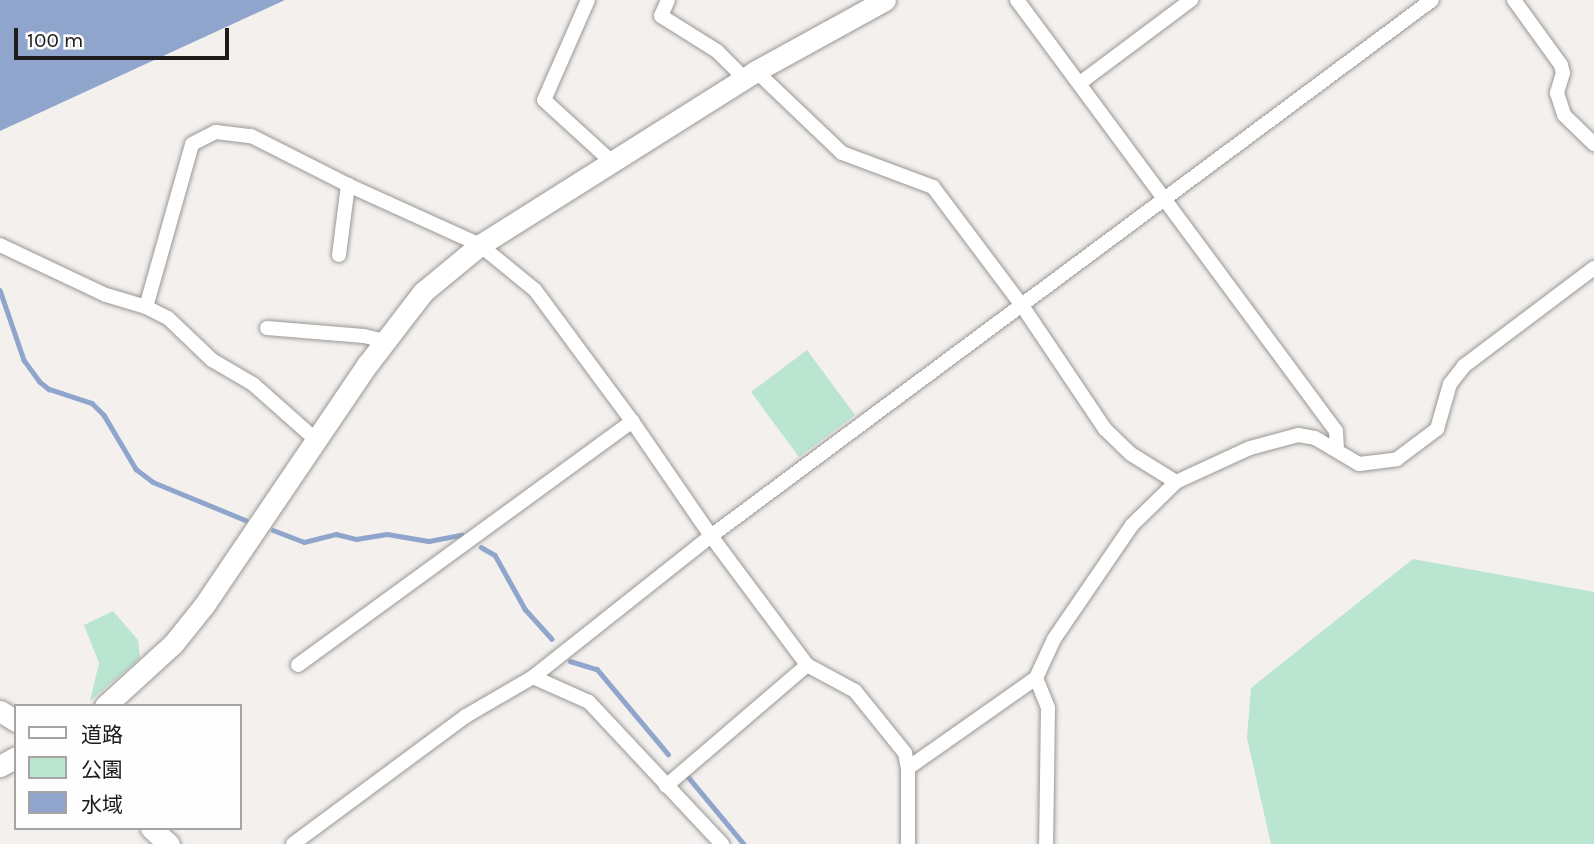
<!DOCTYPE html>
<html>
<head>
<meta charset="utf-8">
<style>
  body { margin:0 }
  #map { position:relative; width:1594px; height:844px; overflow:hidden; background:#f3f0ee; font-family:Karla,"Noto Sans JP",sans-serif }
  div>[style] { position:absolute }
  .green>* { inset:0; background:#bae5d1 }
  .water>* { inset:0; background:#8fa5cc }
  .stream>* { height:4.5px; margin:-2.25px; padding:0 2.25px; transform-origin:2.25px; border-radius:2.25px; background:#8fa5cc }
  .roads { filter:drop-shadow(0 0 2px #999794) drop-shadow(0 0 2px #999794) }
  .street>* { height:14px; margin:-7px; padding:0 7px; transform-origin:7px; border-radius:7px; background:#fff }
  .secondary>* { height:21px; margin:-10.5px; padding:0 10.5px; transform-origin:10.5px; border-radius:10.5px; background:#fff }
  span { translate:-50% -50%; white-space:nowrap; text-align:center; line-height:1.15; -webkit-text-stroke:5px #fffefe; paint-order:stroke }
  .legend { position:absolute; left:14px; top:704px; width:228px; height:126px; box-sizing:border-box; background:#fffefe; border:2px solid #a5a4a3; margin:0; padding:9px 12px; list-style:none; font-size:21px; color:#1d1c1b }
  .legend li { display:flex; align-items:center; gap:14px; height:35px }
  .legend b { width:35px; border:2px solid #a5a4a3 }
  .scale { position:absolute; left:14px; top:28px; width:215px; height:32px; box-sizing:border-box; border:4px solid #1d1c1b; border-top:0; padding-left:9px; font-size:21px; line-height:24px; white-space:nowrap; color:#1d1c1b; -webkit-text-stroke:5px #fffefe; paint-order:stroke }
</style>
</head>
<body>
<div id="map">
  <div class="green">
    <div style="clip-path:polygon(807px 350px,855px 415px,799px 457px,751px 392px)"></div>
    <div style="clip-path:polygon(1413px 559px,1594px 592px,1594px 844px,1271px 844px,1247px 738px,1251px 688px)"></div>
    <div style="clip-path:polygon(113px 611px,138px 640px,140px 658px,90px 701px,99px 663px,84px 625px)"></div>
  </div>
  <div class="water">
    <div style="clip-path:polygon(0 0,285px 0,0 131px)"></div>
  </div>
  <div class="stream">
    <div style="left:0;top:290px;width:74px;rotate:71.1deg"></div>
    <div style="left:24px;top:360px;width:26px;rotate:54deg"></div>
    <div style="left:39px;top:381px;width:13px;rotate:39deg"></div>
    <div style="left:49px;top:389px;width:45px;rotate:18deg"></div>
    <div style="left:92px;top:403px;width:17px;rotate:45deg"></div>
    <div style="left:104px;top:415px;width:63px;rotate:59.3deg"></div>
    <div style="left:136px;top:469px;width:21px;rotate:37deg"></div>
    <div style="left:153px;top:482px;width:100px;rotate:22.4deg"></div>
    <div style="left:273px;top:530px;width:33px;rotate:21deg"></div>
    <div style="left:304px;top:542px;width:33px;rotate:-14deg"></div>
    <div style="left:336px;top:534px;width:21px;rotate:14deg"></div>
    <div style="left:356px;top:539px;width:31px;rotate:-9deg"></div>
    <div style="left:387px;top:534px;width:43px;rotate:9.5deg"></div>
    <div style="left:429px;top:541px;width:33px;rotate:-11deg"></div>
    <div style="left:481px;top:547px;width:16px;rotate:30deg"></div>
    <div style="left:495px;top:555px;width:62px;rotate:60.9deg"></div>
    <div style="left:525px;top:609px;width:40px;rotate:48deg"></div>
    <div style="left:570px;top:661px;width:28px;rotate:17deg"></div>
    <div style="left:597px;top:669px;width:111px;rotate:50.1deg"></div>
    <div style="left:685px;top:773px;width:92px;rotate:50.3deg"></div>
  </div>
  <div class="roads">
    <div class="street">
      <div style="left:588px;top:0;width:109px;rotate:113.7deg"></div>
      <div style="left:544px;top:100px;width:92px;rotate:42.4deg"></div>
      <div style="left:668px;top:0;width:17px;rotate:114deg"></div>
      <div style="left:661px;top:16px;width:66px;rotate:32deg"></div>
      <div style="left:717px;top:51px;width:38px;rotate:45deg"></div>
      <div style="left:1017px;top:0;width:536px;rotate:53.49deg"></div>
      <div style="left:1336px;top:431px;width:19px;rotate:87deg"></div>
      <div style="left:1514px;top:0;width:80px;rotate:54.1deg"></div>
      <div style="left:1561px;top:65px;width:8px;rotate:76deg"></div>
      <div style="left:1563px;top:73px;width:21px;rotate:107deg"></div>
      <div style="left:1557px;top:93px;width:23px;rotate:72deg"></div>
      <div style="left:1564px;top:115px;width:42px;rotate:44deg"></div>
      <div style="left:756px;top:71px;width:119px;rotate:43.6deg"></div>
      <div style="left:842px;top:153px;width:97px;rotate:20.5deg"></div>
      <div style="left:933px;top:187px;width:146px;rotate:53.1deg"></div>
      <div style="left:1021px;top:304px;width:151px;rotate:56.1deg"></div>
      <div style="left:1105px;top:429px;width:36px;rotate:44deg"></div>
      <div style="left:1131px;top:454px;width:53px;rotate:31.9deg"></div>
      <div style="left:1080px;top:83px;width:139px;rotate:-36.8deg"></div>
      <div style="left:0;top:245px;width:117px;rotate:25.3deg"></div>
      <div style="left:106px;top:295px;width:42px;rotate:16.7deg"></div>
      <div style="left:146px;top:307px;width:169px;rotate:-74.2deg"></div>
      <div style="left:192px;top:144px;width:27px;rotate:-27deg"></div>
      <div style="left:216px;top:132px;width:35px;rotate:7deg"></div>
      <div style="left:251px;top:136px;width:109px;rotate:26.8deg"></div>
      <div style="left:348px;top:185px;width:145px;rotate:24.4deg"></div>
      <div style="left:480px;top:245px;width:71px;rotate:39.3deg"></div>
      <div style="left:535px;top:290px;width:163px;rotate:53.5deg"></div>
      <div style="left:632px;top:421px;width:140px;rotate:55.5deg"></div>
      <div style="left:711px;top:536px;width:898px;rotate:-36.63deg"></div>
      <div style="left:339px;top:255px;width:71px;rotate:-82.7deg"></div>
      <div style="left:146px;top:307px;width:25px;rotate:27deg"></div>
      <div style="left:168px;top:318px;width:61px;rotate:43.7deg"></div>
      <div style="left:212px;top:360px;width:48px;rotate:30.3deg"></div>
      <div style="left:253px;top:384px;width:84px;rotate:41.6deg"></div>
      <div style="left:267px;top:328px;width:97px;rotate:4.7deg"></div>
      <div style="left:364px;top:336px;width:21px;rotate:14deg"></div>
      <div style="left:298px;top:665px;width:414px;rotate:-36.1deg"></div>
      <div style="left:533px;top:677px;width:61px;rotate:24.1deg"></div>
      <div style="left:589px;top:702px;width:195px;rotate:46.9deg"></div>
      <div style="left:1036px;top:678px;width:32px;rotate:68deg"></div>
      <div style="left:1048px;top:708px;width:136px;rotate:90.8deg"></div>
      <div style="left:908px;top:768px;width:156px;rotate:-35.1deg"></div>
      <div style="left:1036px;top:678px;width:43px;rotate:-65.2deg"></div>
      <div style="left:1054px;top:639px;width:138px;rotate:-55.6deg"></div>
      <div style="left:1132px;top:525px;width:62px;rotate:-44.3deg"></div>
      <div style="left:1176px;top:482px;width:81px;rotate:-24.7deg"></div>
      <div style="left:1250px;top:448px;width:50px;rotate:-15.2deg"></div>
      <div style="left:1298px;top:435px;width:17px;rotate:10deg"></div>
      <div style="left:1315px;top:438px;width:51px;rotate:30.6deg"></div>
      <div style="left:1359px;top:464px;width:38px;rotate:-7deg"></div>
      <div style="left:1397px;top:459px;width:50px;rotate:-36.9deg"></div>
      <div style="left:1437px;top:429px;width:47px;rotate:-73.9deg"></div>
      <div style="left:1450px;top:384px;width:23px;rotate:-52deg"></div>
      <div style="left:1464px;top:366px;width:163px;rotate:-37deg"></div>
      <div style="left:666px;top:786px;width:186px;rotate:-40.6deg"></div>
      <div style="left:293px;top:844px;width:215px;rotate:-36.5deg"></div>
      <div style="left:466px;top:716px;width:78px;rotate:-30.2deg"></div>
      <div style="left:533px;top:677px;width:227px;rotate:-38.4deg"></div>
      <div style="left:711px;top:536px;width:161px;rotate:53.3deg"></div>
      <div style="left:807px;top:665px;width:55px;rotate:28.4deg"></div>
      <div style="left:855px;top:691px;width:80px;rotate:51.1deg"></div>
      <div style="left:905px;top:753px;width:15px;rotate:79deg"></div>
      <div style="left:908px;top:768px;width:76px;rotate:90deg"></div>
    </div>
    <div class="secondary">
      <div style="left:105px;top:706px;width:92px;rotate:-42.4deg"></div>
      <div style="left:173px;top:644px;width:51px;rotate:-51.3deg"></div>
      <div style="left:205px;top:604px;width:289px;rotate:-55.9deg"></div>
      <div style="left:367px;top:365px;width:92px;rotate:-52.5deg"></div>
      <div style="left:423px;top:292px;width:74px;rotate:-39.5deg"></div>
      <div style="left:480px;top:245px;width:326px;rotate:-32.2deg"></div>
      <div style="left:756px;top:71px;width:147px;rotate:-28.8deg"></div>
      <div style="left:0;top:711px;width:19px;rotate:32deg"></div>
      <div style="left:0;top:766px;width:18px;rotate:-29deg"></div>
      <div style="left:151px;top:828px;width:24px;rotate:42deg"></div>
    </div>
  </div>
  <ul class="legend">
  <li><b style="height:9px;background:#fff"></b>道路</li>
  <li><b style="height:19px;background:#bae5d1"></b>公園</li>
  <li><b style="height:19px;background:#8fa5cc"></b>水域</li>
  </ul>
  <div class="scale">100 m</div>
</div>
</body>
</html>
